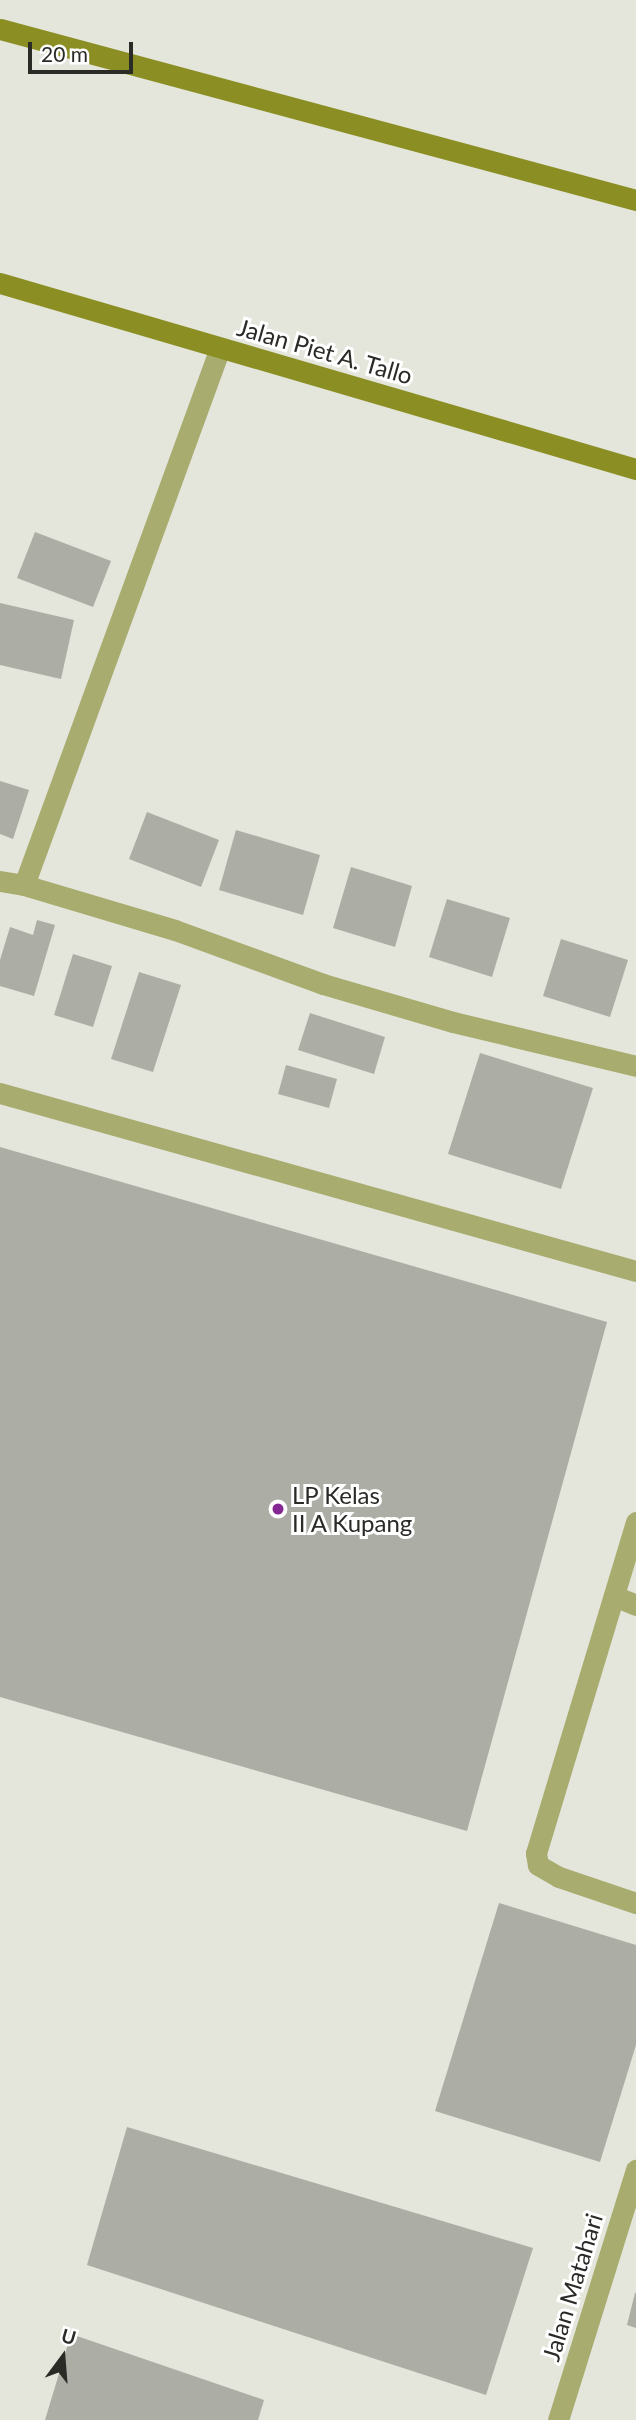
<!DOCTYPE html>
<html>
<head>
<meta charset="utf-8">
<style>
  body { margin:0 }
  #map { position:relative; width:636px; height:2420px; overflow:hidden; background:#e4e5db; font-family:Lato,sans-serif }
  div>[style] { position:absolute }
  .building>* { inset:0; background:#acada4 }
  .minor>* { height:21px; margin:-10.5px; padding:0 10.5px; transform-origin:10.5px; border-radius:10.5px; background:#a8ac6e }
  .secondary>* { height:21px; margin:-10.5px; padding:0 10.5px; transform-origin:10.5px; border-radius:10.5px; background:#8b8f23 }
  .dots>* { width:19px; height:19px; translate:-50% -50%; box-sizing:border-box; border:4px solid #fff; border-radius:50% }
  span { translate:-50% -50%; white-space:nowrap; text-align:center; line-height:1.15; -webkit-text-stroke:6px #fff; paint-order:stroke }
  .street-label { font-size:24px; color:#2a2a27 }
  .poi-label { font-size:24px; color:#2a2a27 }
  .left { translate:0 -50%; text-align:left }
  .north { position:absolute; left:28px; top:2322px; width:70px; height:70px; -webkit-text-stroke:5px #fff; paint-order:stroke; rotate:16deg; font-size:19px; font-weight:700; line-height:28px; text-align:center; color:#2a2a27 }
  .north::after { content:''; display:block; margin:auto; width:24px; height:32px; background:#2a2a27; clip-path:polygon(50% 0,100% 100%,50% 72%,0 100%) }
  .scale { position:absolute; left:28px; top:42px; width:105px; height:32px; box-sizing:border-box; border:4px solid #2a2a27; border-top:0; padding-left:9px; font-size:21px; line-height:24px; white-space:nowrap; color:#2a2a27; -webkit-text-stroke:5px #fff; paint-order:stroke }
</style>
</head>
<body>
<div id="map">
  <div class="building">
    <div style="clip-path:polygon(35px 532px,111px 561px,93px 607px,17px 578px)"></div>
    <div style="clip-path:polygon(0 603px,74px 620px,61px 679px,0 665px)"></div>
    <div style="clip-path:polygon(0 781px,29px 790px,13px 839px,0 834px)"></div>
    <div style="clip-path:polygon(147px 812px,219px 840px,201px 887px,129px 859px)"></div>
    <div style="clip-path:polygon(236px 830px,320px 855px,303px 915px,219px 890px)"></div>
    <div style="clip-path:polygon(351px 867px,412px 886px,395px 947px,333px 928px)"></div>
    <div style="clip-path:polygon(447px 899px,510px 918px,492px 977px,429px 957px)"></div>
    <div style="clip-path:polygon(37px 920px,55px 925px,34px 996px,0 986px,0 960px,10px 927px,33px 935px)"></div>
    <div style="clip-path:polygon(561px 939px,628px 960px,610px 1017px,543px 996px)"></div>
    <div style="clip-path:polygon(73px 954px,112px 966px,93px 1027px,54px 1015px)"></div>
    <div style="clip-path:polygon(139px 972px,181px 985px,153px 1072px,111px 1059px)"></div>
    <div style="clip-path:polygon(310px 1013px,385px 1037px,374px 1074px,298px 1050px)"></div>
    <div style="clip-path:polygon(480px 1053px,593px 1088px,561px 1189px,448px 1154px)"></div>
    <div style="clip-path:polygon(286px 1065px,337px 1079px,329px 1108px,278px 1094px)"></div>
    <div style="clip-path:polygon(0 1147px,607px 1322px,467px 1831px,0 1697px)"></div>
    <div style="clip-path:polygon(499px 1903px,636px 1945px,636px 2045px,600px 2162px,435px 2111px)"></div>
    <div style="clip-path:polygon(127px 2127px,533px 2248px,486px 2395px,87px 2265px)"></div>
    <div style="clip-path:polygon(635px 2293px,636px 2293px,636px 2328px,627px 2325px)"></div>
    <div style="clip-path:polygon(71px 2334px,264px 2400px,258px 2420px,45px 2420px)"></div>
  </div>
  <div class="minor">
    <div style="left:0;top:881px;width:24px;rotate:9deg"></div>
    <div style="left:24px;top:885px;width:158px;rotate:16.6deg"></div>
    <div style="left:175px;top:930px;width:158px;rotate:20deg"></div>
    <div style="left:323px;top:984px;width:135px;rotate:16.3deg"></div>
    <div style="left:453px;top:1022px;width:188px;rotate:13.5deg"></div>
    <div style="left:24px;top:885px;width:572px;rotate:-69.95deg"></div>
    <div style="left:0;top:1093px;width:660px;rotate:15.64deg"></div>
    <div style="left:636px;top:1522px;width:346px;rotate:106.8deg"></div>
    <div style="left:536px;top:1853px;width:12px;rotate:81deg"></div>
    <div style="left:538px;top:1865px;width:24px;rotate:30deg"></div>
    <div style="left:559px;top:1877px;width:81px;rotate:18.7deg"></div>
    <div style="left:614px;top:1596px;width:24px;rotate:22deg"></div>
    <div style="left:558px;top:2420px;width:262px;rotate:-72.7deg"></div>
  </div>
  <div class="secondary">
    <div style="left:0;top:29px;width:659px;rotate:15.05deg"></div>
    <div style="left:0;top:283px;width:663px;rotate:16.3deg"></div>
  </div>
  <div class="dots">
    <div style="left:278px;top:1509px;background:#842793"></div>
  </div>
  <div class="street-label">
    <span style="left:325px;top:351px;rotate:16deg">Jalan Piet A. Tallo</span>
    <span style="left:572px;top:2287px;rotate:-73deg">Jalan Matahari</span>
  </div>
  <div class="poi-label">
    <span class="left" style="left:292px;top:1509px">LP Kelas<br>II A Kupang</span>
  </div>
  <div class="north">U</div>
  <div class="scale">20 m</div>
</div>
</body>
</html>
